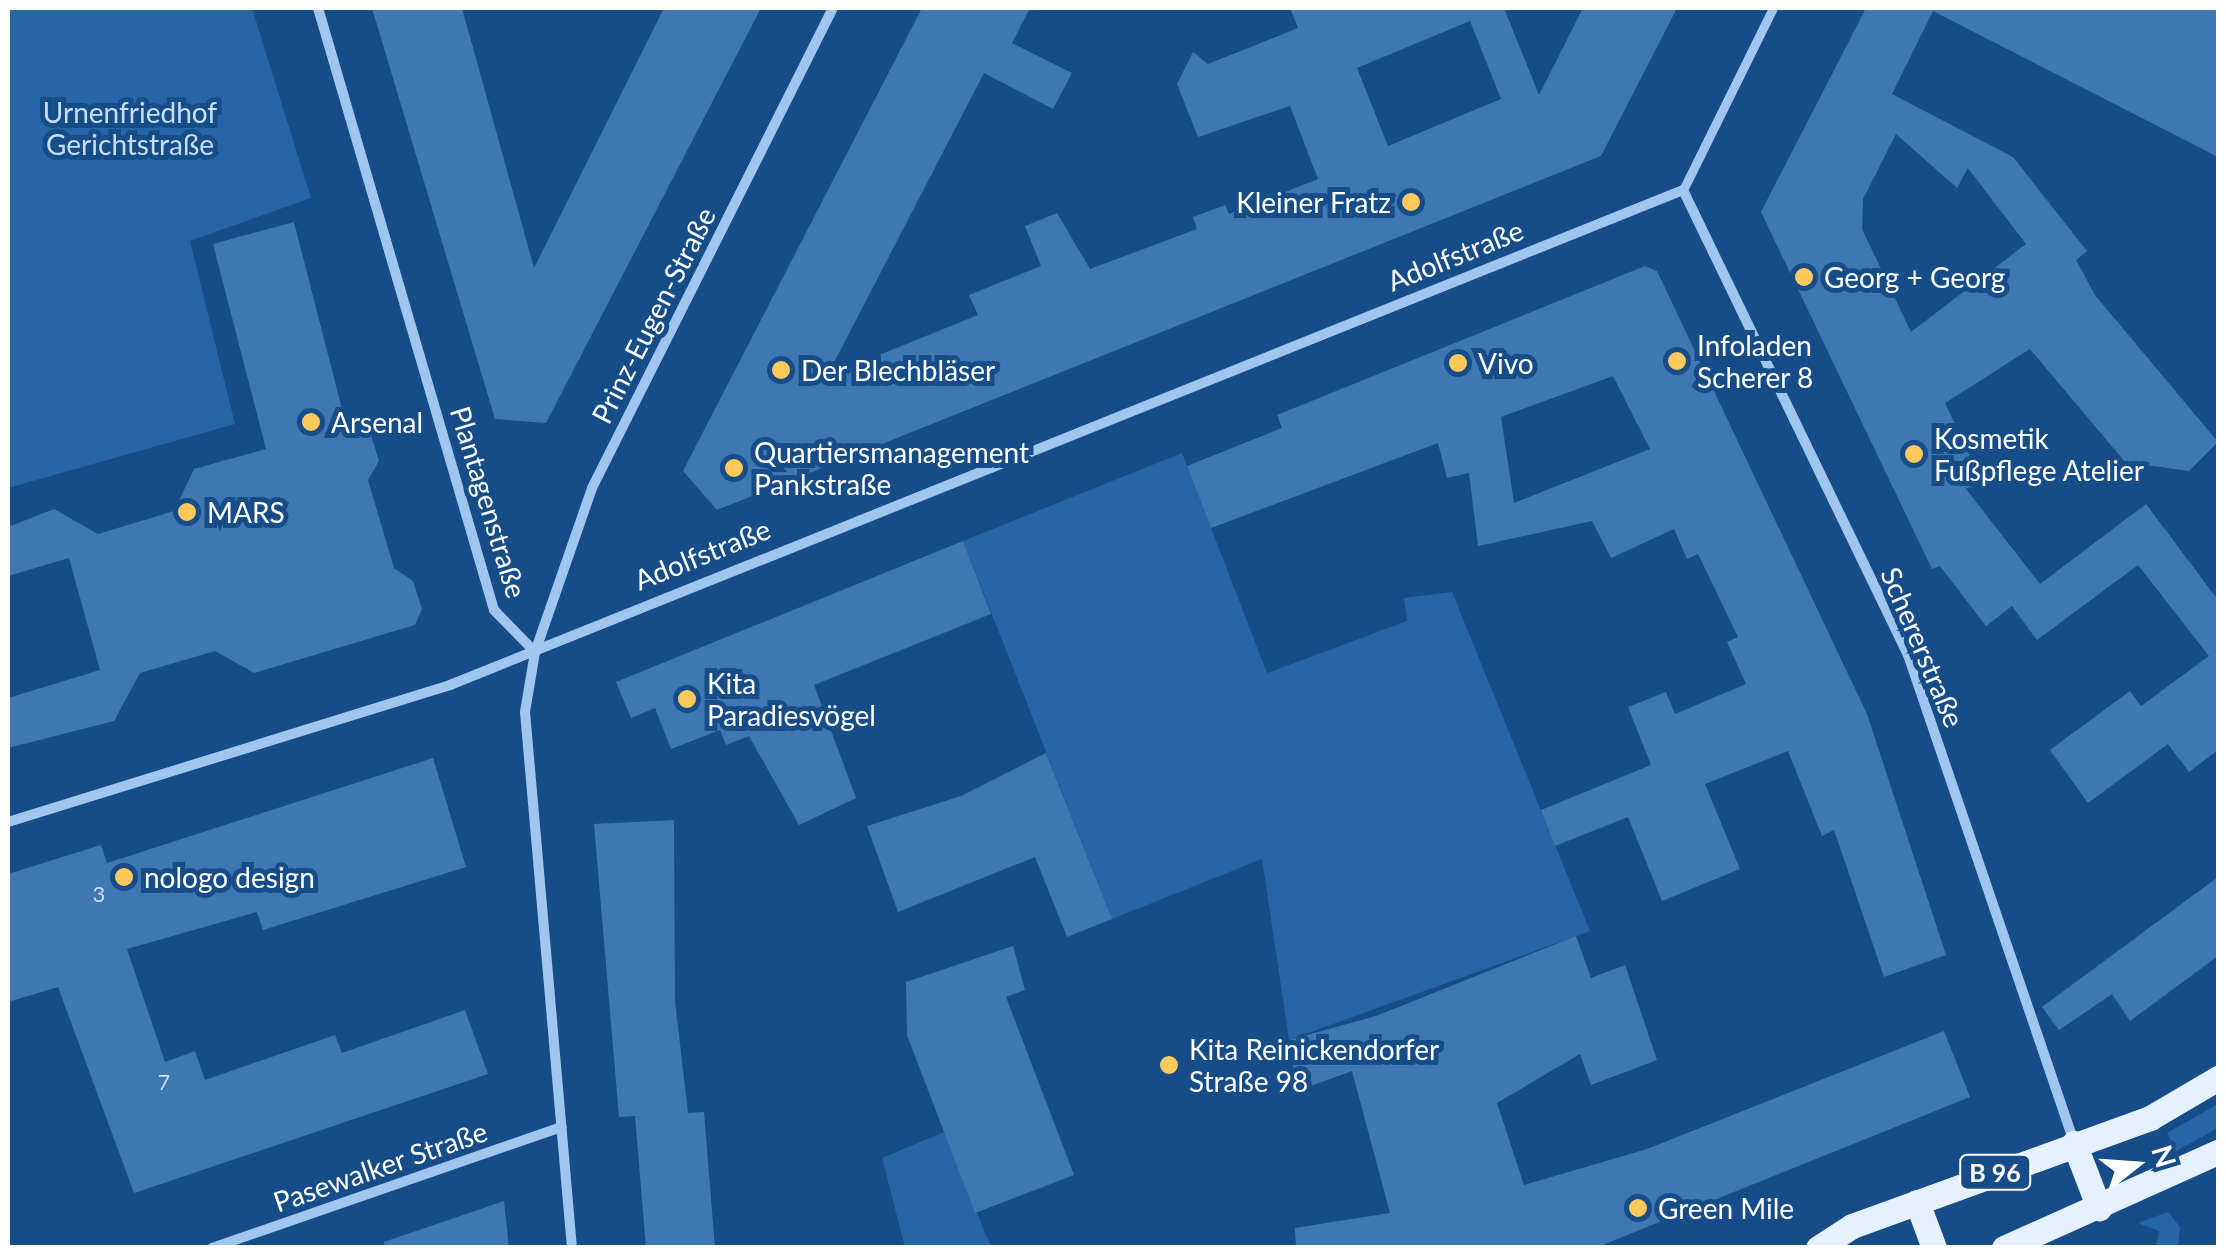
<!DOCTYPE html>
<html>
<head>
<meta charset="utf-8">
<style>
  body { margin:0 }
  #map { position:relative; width:2226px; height:1255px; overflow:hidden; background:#164d89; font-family:Lato,sans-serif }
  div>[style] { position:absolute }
  .green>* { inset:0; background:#2665a6 }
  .building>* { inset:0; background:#3e77b2 }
  .pedestrian>* { height:9px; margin:-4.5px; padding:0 4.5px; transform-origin:4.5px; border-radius:4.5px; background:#9ec6ee }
  .minor>* { height:10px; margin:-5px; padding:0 5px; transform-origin:5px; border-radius:5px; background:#9ec6ee }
  .primary>* { height:25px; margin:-12.5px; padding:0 12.5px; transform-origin:12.5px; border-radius:12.5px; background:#e6f1ff }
  .dots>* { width:28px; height:28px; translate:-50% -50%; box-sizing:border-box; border:5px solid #164d89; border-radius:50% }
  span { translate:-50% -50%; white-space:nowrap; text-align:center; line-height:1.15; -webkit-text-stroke:10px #164d89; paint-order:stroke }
  .number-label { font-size:22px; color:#cfddec }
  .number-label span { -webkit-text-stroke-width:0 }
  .shield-label span { padding:2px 8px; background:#164d89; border:2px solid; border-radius:8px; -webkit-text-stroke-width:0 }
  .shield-label { font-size:25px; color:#fff; font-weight:700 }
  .park-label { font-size:28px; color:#c4dffa }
  .poi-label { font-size:28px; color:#fff }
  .right { translate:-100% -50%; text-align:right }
  .left { translate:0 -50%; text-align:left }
  .street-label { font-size:28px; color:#fff }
  .frame { position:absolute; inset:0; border:10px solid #fff; pointer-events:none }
  .north { position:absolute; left:2086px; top:1115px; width:100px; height:100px; -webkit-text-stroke:8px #164d89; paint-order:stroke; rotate:73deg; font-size:28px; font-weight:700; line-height:40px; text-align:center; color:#fff }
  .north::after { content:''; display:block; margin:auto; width:35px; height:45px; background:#fff; clip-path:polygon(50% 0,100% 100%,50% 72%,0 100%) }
</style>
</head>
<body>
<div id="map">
  <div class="green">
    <div style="clip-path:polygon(8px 8px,252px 8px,311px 198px,190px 241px,235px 424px,8px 488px)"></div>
    <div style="clip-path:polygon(1182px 453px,1267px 673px,1407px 621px,1404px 598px,1452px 592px,1590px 931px,1289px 1040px,1262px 859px,1112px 919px,963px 541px)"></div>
    <div style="clip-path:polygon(2218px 1104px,2218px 1128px,2176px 1151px,2167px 1133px)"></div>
    <div style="clip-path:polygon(944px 1132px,991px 1247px,905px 1247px,882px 1158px)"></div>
    <div style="clip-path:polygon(2168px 1212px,2180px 1227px,2178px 1247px,2156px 1247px,2159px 1231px,2138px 1223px)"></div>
  </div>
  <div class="building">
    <div style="clip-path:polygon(372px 8px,462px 8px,534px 268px,664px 8px,761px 8px,546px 423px,495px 419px)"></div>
    <div style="clip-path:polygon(evenodd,922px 8px,1030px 8px,1012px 43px,1072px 73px,1053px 109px,984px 73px,827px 376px,978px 315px,969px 295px,1041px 266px,1025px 226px,1057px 213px,1090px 269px,1197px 229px,1193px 217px,1225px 205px,1229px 214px,1318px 179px,1290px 106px,1198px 137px,1177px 84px,1193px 52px,1208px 64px,1298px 28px,1290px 8px,1504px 8px,1539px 95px,1583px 8px,1677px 8px,1601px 156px,717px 510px,683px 471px,922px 8px,1470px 21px,1501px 99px,1388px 146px,1357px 68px,1470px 21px)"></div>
    <div style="clip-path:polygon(evenodd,1866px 8px,2218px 8px,2218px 157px,1933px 11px,1892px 94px,2013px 157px,2087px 251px,2076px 260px,2095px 295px,2218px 442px,2189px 471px,2125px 462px,2030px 349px,1945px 403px,1982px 481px,1966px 489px,2040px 584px,2146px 504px,2218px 600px,2218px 750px,2189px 772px,2168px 744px,2088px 803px,2050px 750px,2130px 691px,2141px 706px,2209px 656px,2138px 565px,2037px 640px,2012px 606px,1986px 626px,1940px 566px,1932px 569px,1761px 212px,1866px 8px,1896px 134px,1957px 188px,1968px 168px,2026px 244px,1911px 332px,1862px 229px,1863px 199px,1896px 134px)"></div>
    <div style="clip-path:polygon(294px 222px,344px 417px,371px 435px,379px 461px,368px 480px,394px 568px,413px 581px,422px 609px,415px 625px,254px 673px,215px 651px,140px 673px,114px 721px,8px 748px,8px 698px,100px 670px,69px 558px,8px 576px,8px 527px,54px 509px,98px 534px,174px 511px,194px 469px,266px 449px,213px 244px)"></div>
    <div style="clip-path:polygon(evenodd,1645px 266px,1657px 271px,1867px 714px,1946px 955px,1884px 977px,1834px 830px,1822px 836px,1788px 751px,1705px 784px,1740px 869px,1662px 901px,1628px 817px,1555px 846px,1541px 810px,1651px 765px,1628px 707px,1666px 692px,1675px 714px,1746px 684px,1727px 642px,1738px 637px,1698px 554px,1687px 559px,1674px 529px,1611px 558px,1592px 521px,1478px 546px,1469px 473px,1447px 478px,1438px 443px,1211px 528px,1187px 466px,1282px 428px,1277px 415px,1645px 266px,1613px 376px,1650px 449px,1514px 503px,1501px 417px,1613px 376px)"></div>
    <div style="clip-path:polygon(963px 541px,991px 614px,814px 685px,856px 798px,799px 825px,749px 736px,726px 745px,720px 730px,671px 749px,655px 708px,631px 718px,616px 682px)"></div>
    <div style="clip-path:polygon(1046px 753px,1112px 919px,1067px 937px,1035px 857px,898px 912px,867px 826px,961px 796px)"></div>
    <div style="clip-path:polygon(433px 758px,466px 867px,263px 930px,257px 912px,127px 949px,165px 1062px,195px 1051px,205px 1080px,335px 1035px,342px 1053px,465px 1010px,488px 1074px,134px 1193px,58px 987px,8px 1002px,8px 874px,101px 845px,107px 863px)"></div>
    <div style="clip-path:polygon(674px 820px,675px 1001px,688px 1113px,704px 1112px,715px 1248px,646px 1248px,635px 1116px,619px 1117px,594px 824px)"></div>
    <div style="clip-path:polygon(2218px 877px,2218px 956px,2130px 1021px,2112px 994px,2059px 1030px,2042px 1007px)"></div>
    <div style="clip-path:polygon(1576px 936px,1591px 978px,1625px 965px,1657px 1060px,1591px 1085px,1580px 1054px,1497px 1103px,1524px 1185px,1647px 1149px,1944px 1031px,1970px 1097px,1595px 1248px,1296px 1248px,1295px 1228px,1390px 1213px,1352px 1071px,1297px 1091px,1289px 1040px,1376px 1016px)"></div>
    <div style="clip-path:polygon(1013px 946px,1025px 990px,1006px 997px,1074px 1175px,975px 1213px,907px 1035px,906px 982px)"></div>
    <div style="clip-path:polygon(504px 1201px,509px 1248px,385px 1248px,384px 1242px)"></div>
  </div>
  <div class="pedestrian">
    <div style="left:1683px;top:190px;width:203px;rotate:-63.7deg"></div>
  </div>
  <div class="minor">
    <div style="left:318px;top:8px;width:627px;rotate:73.7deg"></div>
    <div style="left:494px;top:610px;width:59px;rotate:45.7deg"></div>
    <div style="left:8px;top:822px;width:463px;rotate:-17.2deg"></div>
    <div style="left:450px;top:685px;width:1329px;rotate:-21.87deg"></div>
    <div style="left:1683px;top:190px;width:517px;rotate:64.18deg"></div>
    <div style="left:1908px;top:655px;width:515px;rotate:71.18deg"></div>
    <div style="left:212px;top:1248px;width:370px;rotate:-19.1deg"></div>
    <div style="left:572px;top:1248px;width:538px;rotate:-95.01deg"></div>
    <div style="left:525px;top:712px;width:61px;rotate:-80.5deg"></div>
    <div style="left:535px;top:652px;width:174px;rotate:-70.8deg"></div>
    <div style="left:592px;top:488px;width:537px;rotate:-63.34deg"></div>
  </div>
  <div class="primary">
    <div style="left:2074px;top:1143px;width:70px;rotate:69deg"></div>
    <div style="left:1917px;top:1202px;width:49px;rotate:69.7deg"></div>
    <div style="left:1818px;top:1248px;width:40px;rotate:-32.9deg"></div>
    <div style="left:1852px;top:1226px;width:317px;rotate:-19.9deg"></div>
    <div style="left:2150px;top:1118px;width:79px;rotate:-30.5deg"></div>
    <div style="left:2004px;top:1248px;width:235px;rotate:-24.2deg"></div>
  </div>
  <div class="dots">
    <div style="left:1411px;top:202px;background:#ffc95c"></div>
    <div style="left:1804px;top:277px;background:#ffc95c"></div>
    <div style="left:1677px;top:361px;background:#ffc95c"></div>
    <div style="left:1458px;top:363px;background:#ffc95c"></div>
    <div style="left:781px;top:370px;background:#ffc95c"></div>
    <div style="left:311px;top:422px;background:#ffc95c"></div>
    <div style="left:1914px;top:454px;background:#ffc95c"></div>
    <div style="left:734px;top:468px;background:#ffc95c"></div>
    <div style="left:187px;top:512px;background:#ffc95c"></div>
    <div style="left:687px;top:699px;background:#ffc95c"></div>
    <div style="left:124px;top:877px;background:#ffc95c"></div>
    <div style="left:1169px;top:1065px;background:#ffc95c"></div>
    <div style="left:1638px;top:1208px;background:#ffc95c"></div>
  </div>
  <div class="number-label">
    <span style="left:99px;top:894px">3</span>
    <span style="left:164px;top:1082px">7</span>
  </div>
  <div class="shield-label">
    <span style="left:1995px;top:1172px">B 96</span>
  </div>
  <div class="park-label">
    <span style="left:130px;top:128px">Urnenfriedhof<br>Gerichtstraße</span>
  </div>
  <div class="poi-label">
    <span class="right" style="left:1391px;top:202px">Kleiner Fratz</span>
    <span class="left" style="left:1824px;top:277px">Georg + Georg</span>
    <span class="left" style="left:1697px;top:361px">Infoladen<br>Scherer 8</span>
    <span class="left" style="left:1478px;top:363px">Vivo</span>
    <span class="left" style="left:801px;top:370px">Der Blechbläser</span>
    <span class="left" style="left:331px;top:422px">Arsenal</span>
    <span class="left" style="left:1934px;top:454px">Kosmetik<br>Fußpflege Atelier</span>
    <span class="left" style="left:754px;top:468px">Quartiersmanagement<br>Pankstraße</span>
    <span class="left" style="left:207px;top:512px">MARS</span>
    <span class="left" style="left:707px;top:699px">Kita<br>Paradiesvögel</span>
    <span class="left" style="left:144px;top:877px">nologo design</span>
    <span class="left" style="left:1189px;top:1065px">Kita Reinickendorfer<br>Straße 98</span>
    <span class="left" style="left:1658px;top:1208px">Green Mile</span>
  </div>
  <div class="street-label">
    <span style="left:1455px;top:255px;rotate:-22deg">Adolfstraße</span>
    <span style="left:653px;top:315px;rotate:-63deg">Prinz-Eugen-Straße</span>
    <span style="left:489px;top:502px;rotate:73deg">Plantagenstraße</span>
    <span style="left:702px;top:554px;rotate:-22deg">Adolfstraße</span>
    <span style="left:1923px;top:647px;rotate:67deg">Schererstraße</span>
    <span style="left:380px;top:1166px;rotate:-19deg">Pasewalker Straße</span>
  </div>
  <div class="frame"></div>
  <div class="north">N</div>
</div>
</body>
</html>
